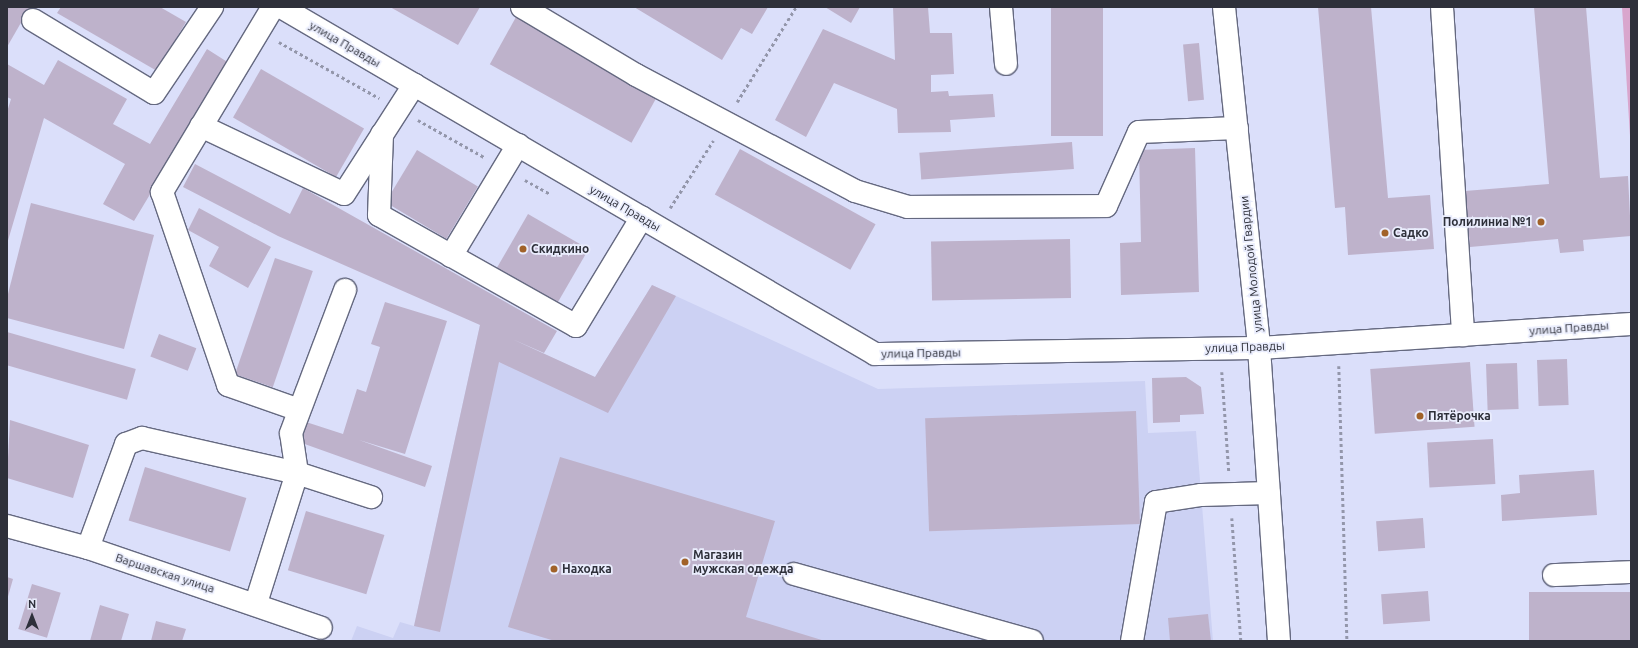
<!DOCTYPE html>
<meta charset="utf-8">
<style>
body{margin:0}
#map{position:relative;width:1638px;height:648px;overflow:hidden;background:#dbdffa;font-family:Ubuntu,sans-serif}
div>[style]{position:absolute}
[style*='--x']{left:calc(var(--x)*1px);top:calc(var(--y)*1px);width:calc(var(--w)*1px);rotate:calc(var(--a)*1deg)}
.built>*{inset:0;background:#ccd1f3}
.green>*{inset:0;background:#d9a6cd}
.building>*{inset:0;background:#beb2cb;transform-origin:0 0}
.path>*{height:2.5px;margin-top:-1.25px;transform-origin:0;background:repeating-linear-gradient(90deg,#9396aa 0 3px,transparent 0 6px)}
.roads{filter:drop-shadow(1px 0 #656980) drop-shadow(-1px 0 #656980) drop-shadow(0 1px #656980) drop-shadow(0 -1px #656980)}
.minor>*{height:22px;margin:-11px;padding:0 11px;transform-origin:11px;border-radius:11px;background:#fff}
.dots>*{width:11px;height:11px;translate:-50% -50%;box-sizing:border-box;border:2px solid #eaedfd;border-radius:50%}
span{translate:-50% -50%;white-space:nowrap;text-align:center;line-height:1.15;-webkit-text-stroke:3.5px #eaedfd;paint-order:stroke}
.street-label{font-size:12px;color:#2e303a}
.poi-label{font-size:12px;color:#2e303a;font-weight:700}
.right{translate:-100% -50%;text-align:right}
.left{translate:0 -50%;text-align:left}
.frame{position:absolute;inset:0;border:8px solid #2e303a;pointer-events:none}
.north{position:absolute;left:12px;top:596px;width:40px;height:40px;-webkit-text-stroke:3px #eaedfd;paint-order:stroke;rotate:0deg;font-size:11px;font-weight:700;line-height:16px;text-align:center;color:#2e303a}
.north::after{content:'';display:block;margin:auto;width:14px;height:18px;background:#2e303a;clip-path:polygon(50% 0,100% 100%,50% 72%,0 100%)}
</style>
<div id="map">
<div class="built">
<div style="clip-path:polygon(652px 285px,878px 389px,1145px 381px,1148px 433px,1196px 431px,1213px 641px,351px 641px,357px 626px,393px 638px,400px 622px,414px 626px,480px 325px,595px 377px)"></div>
</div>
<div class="green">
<div style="clip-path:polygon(1622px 7px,1631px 7px,1631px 152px)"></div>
</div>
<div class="building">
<div style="clip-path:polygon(7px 7px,30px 7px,7px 47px)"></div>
<div style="clip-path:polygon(61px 7px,160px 7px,186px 22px,157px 71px,57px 13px)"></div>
<div style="clip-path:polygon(390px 7px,480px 7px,458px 45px)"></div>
<div style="clip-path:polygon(634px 7px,768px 7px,752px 34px,741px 28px,722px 60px)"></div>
<div style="clip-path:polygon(825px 7px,860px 7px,851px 23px)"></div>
<div style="clip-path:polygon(893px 7px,928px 7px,930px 33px,952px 33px,954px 74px,931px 75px,931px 92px,948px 91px,949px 96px,993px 94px,995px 117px,950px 120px,951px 132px,898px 133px,897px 109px,834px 83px,806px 137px,775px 120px,823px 29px,895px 60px)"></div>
<div style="left:1051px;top:7px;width:52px;height:129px"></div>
<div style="clip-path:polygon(1318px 7px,1371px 7px,1388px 198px,1430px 195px,1434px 249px,1348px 255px,1345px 207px,1335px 208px)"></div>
<div style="clip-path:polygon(1534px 7px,1586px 7px,1600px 178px,1628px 176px,1631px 236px,1583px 240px,1584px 251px,1560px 253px,1558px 239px,1470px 247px,1465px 191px,1549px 184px)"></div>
<div style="left:516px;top:17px;width:162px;height:54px;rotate:29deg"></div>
<div style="left:1199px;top:43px;width:57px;height:16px;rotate:85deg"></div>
<div style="clip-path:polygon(207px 49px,229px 63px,134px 221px,103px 204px,125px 164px,44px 118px,7px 244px,7px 112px,11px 99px,7px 97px,7px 64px,44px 85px,58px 60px,127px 99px,113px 124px,150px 144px)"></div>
<div style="left:261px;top:69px;width:119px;height:56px;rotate:30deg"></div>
<div style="left:1072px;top:142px;width:27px;height:153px;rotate:86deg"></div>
<div style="clip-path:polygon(1195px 148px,1199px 292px,1121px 295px,1120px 243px,1141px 242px,1139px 150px)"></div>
<div style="left:740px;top:149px;width:155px;height:52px;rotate:29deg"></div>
<div style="left:417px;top:150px;width:71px;height:61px;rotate:31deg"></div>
<div style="clip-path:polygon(195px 164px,290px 214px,303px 188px,557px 331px,544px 353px,512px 339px,595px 377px,652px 285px,676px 296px,608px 413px,499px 362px,440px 632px,414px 626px,480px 325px,278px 236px,183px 187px)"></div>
<div style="clip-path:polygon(31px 203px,154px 235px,124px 349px,7px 318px,7px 298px)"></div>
<div style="clip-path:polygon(199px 208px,271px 247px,248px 288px,209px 266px,219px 247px,188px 230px)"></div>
<div style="left:528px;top:214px;width:70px;height:65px;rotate:30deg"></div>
<div style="left:1070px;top:239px;width:59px;height:139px;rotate:89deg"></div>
<div style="left:275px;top:258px;width:40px;height:123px;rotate:19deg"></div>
<div style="clip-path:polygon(385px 302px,447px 321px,405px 454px,359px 440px,432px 466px,425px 487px,299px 442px,306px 422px,343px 434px,357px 389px,366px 392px,380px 347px,371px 344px)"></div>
<div style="left:7px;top:332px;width:134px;height:32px;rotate:16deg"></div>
<div style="left:159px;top:334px;width:40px;height:24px;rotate:21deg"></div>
<div style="left:1567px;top:359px;width:46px;height:30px;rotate:88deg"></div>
<div style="left:1470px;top:362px;width:65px;height:100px;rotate:86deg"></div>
<div style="left:1517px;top:363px;width:46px;height:31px;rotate:88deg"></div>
<div style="clip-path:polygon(1186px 377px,1201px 387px,1204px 414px,1180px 415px,1180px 422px,1153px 423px,1152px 378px)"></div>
<div style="left:1136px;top:411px;width:113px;height:211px;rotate:88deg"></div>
<div style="clip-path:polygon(10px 420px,89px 445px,73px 498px,7px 478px)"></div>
<div style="left:1493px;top:439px;width:45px;height:66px;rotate:87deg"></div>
<div style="clip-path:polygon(560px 457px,775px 521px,746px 617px,825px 641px,555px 641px,508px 627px)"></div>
<div style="left:145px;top:467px;width:106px;height:56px;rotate:17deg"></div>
<div style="clip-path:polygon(1594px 470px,1597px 515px,1502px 521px,1501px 495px,1520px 493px,1519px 475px)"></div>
<div style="left:306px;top:511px;width:82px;height:62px;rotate:17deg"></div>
<div style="left:1423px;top:518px;width:30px;height:47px;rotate:86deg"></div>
<div style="clip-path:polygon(7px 577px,13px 579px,7px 600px)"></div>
<div style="left:32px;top:584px;width:30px;height:47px;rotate:17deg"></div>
<div style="left:1428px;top:591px;width:30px;height:47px;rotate:86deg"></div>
<div style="left:1631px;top:592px;width:49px;height:102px;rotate:90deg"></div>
<div style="clip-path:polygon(100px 605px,129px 614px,121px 641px,90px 641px)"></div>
<div style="clip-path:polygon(1208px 614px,1211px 641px,1170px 641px,1168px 618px)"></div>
<div style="clip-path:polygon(156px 621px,186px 629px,182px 641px,151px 641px)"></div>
</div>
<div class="path">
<div style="--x:279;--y:42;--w:115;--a:29.2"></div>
<div style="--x:737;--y:102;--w:112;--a:-58.2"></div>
<div style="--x:418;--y:120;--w:76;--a:29.3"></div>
<div style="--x:525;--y:180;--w:29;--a:29"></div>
<div style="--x:670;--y:208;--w:80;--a:-57.3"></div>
<div style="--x:1339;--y:366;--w:275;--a:88.3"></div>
<div style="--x:1222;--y:372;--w:99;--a:86"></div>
<div style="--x:1232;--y:518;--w:123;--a:85.8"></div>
</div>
<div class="roads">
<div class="minor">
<div style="--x:273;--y:7;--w:216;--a:121"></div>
<div style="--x:162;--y:192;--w:204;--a:71.1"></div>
<div style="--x:228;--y:385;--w:75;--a:19.4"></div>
<div style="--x:281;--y:7;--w:688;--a:30.29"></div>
<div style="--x:875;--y:354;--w:384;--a:-0.9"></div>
<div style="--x:1259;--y:348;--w:373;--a:-3.7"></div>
<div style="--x:522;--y:7;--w:133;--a:30.8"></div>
<div style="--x:636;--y:75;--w:248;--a:27.9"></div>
<div style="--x:855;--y:191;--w:55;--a:16.8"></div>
<div style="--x:908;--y:207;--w:198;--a:-0.3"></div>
<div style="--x:1106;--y:206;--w:81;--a:-66"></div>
<div style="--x:1139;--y:132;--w:98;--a:-2.3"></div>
<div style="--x:1001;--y:7;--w:57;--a:85"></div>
<div style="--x:1224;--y:7;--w:343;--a:84.1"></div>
<div style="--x:1259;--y:348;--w:294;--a:86.1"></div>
<div style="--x:1442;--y:7;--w:329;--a:86.3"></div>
<div style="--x:33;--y:20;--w:141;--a:31.1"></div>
<div style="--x:154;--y:93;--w:104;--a:-56"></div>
<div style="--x:201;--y:126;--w:158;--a:25.4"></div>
<div style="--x:344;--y:194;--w:130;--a:-57.3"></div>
<div style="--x:382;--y:134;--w:81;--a:92.1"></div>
<div style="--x:379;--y:215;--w:226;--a:29.4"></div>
<div style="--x:576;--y:326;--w:127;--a:-58.8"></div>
<div style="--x:451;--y:256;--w:130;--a:-58.9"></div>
<div style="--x:7;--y:526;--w:84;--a:15.2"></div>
<div style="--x:88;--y:548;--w:246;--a:18.9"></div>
<div style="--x:88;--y:548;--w:111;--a:-69.9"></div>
<div style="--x:126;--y:444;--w:17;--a:-21"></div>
<div style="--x:142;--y:438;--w:159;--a:12.7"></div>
<div style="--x:297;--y:473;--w:40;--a:-98.5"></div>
<div style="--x:291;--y:433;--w:153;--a:-69.3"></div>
<div style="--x:794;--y:574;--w:247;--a:15.7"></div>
<div style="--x:1554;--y:575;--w:77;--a:-2.2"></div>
<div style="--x:256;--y:603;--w:136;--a:-72.5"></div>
<div style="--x:297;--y:473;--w:78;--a:18"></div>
<div style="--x:1132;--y:641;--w:141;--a:-80.2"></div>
<div style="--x:1156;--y:502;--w:46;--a:-8.8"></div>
<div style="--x:1201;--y:495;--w:68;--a:-1.7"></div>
</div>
</div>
<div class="dots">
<div style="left:1541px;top:222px;background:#a16229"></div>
<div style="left:1385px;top:233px;background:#a16229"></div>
<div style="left:523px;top:249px;background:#a16229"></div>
<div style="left:1420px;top:416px;background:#a16229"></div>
<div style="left:685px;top:562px;background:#a16229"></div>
<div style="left:554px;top:569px;background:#a16229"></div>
</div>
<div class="street-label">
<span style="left:345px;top:44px;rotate:30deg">улица Правды</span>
<span style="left:625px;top:208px;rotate:30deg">улица Правды</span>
<span style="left:1251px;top:264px;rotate:-96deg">улица Молодой Гвардии</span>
<span style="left:1569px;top:328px;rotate:-4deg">улица Правды</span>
<span style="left:1245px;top:347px;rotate:-2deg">улица Правды</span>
<span style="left:921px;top:353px;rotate:-1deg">улица Правды</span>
<span style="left:165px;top:573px;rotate:18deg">Варшавская улица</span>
</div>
<div class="poi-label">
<span class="right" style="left:1532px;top:222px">Полилиниа №1</span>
<span class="left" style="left:1393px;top:233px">Садко</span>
<span class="left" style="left:531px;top:249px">Скидкино</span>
<span class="left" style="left:1428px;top:416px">Пятёрочка</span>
<span class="left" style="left:693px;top:562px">Магазин<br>мужская одежда</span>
<span class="left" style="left:562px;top:569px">Находка</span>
</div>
<div class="frame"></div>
<div class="north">N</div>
</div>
